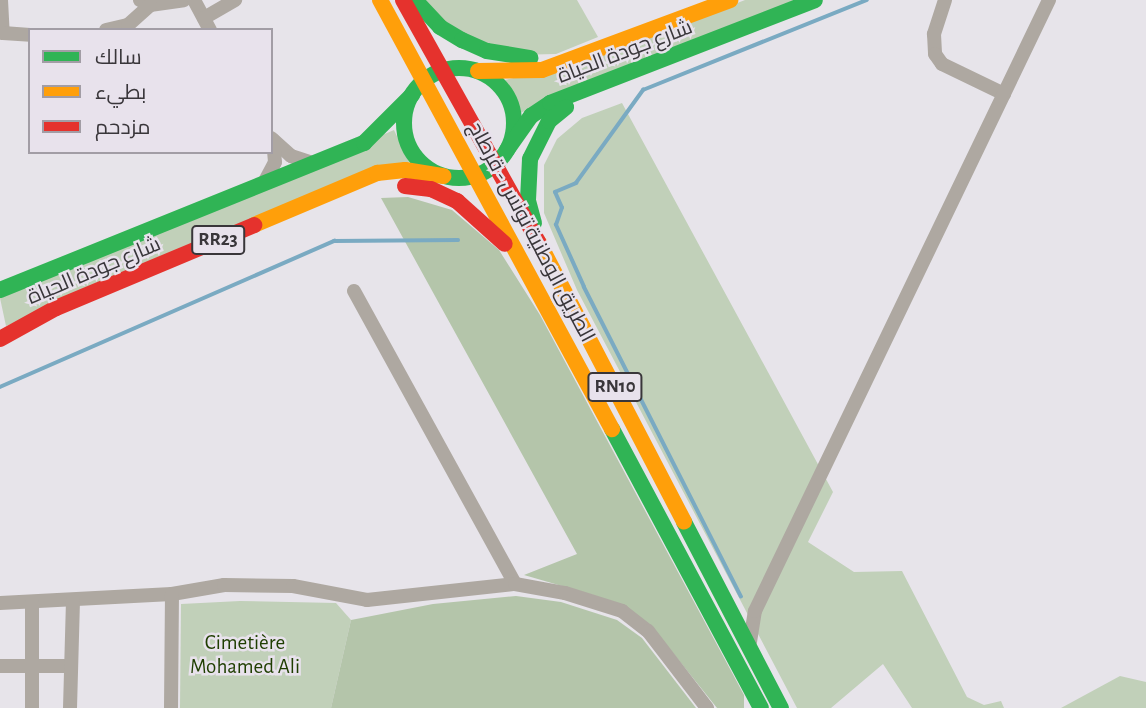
<!DOCTYPE html>
<meta charset="utf-8">
<style>
body{margin:0}
#map{position:relative;width:1146px;height:708px;overflow:hidden;background:#e7e4ea;font-family:"Alegreya Sans",Cairo,sans-serif}
div>[style]{position:absolute}
[style*='--x']{left:calc(var(--x)*1px);top:calc(var(--y)*1px);width:calc(var(--w)*1px);rotate:calc(var(--a)*1deg)}
.green>*{inset:0;background:#c1d0b9}
.forest>*{inset:0;background:#b4c5aa}
.stream>*{height:3.5px;margin:-1.75px;padding:0 1.75px;transform-origin:1.75px;border-radius:1.75px;background:#7aaac2}
.street>*{height:14px;margin:-7px;padding:0 7px;transform-origin:7px;border-radius:7px;background:#aea8a1}
.fast>*{height:16px;margin:-8px;padding:0 8px;transform-origin:8px;border-radius:8px;background:#30b455}
.fast>.ring{margin:-8px;padding:0;box-sizing:content-box;background:none;border:16px solid #30b455;border-radius:50%}
.slow>*{height:16px;margin:-8px;padding:0 8px;transform-origin:8px;border-radius:8px;background:#ff9f0a}
.jam>*{height:16px;margin:-8px;padding:0 8px;transform-origin:8px;border-radius:8px;background:#e5322d}
span{translate:-50% -50%;white-space:nowrap;text-align:center;line-height:1.15;-webkit-text-stroke:5px #e8e2ec;paint-order:stroke}
.shield-label span{padding:2px 5px;background:#e8e2ec;border:2px solid;border-radius:5px;-webkit-text-stroke-width:0}
.shield-label{font-size:19px;color:#39363a;font-weight:700}
.street-label{font-size:21px;color:#39363a}
.park-label{font-size:21px;color:#1f3e01}
.legend{position:absolute;left:28px;top:28px;width:245px;height:126px;box-sizing:border-box;background:#e8e2ec;border:2px solid #a29da5;margin:0;padding:9px 12px;list-style:none;font-size:21px;color:#39363a}
.legend li{display:flex;align-items:center;gap:14px;height:35px}
.legend b{width:35px;border:2px solid #a29da5}
</style>
<div id="map">
<div class="green">
<div style="clip-path:polygon(420px 0,577px 0,598px 37px,556px 54px,513px 55px,462px 40px)"></div>
<div style="clip-path:polygon(745px 0,796px 0,520px 113px,505px 80px,594px 59px)"></div>
<div style="clip-path:polygon(622px 103px,833px 492px,808px 542px,854px 572px,902px 571px,967px 697px,984px 705px,1001px 701px,1004px 708px,912px 708px,883px 664px,831px 708px,797px 708px,577px 290px,544px 213px,544px 165px,557px 139px,582px 118px)"></div>
<div style="clip-path:polygon(394px 130px,410px 164px,6px 326px,0 298px)"></div>
<div style="clip-path:polygon(240px 601px,336px 603px,351px 620px,331px 708px,180px 708px,181px 604px)"></div>
<div style="clip-path:polygon(1120px 676px,1146px 682px,1146px 708px,1061px 708px)"></div>
</div>
<div class="forest">
<div style="clip-path:polygon(408px 197px,452px 210px,499px 250px,540px 315px,744px 695px,744px 708px,717px 708px,653px 628px,593px 595px,524px 575px,577px 554px,381px 198px)"></div>
<div style="clip-path:polygon(516px 596px,561px 602px,617px 620px,642px 638px,696px 708px,331px 708px,351px 620px,433px 604px)"></div>
</div>
<div class="stream">
<div style="--x:0;--y:387;--w:365;--a:-23.6"></div>
<div style="--x:334;--y:241;--w:124;--a:-0.5"></div>
<div style="--x:741;--y:597;--w:347;--a:-116.9"></div>
<div style="--x:584;--y:287;--w:68;--a:-114.3"></div>
<div style="--x:556;--y:225;--w:18;--a:-71"></div>
<div style="--x:562;--y:208;--w:17;--a:-114"></div>
<div style="--x:555;--y:192;--w:23;--a:-23"></div>
<div style="--x:576;--y:183;--w:115;--a:-54.2"></div>
<div style="--x:643;--y:90;--w:241;--a:-21.9"></div>
</div>
<div class="street">
<div style="--x:1;--y:0;--w:33;--a:87"></div>
<div style="--x:3;--y:33;--w:27;--a:4"></div>
<div style="--x:140;--y:0;--w:11;--a:27"></div>
<div style="--x:150;--y:5;--w:34;--a:-8"></div>
<div style="--x:194;--y:0;--w:34;--a:62"></div>
<div style="--x:945;--y:0;--w:36;--a:108"></div>
<div style="--x:934;--y:34;--w:20;--a:87"></div>
<div style="--x:935;--y:54;--w:12;--a:55"></div>
<div style="--x:942;--y:64;--w:69;--a:25.8"></div>
<div style="--x:204;--y:18;--w:36;--a:-30"></div>
<div style="--x:106;--y:30;--w:23;--a:-13"></div>
<div style="--x:128;--y:25;--w:30;--a:-42"></div>
<div style="--x:271;--y:138;--w:27;--a:42"></div>
<div style="--x:291;--y:156;--w:20;--a:18"></div>
<div style="--x:265;--y:181;--w:21;--a:-62"></div>
<div style="--x:275;--y:162;--w:22;--a:-95"></div>
<div style="--x:354;--y:291;--w:334;--a:61.2"></div>
<div style="--x:0;--y:603;--w:172;--a:-3"></div>
<div style="--x:172;--y:594;--w:53;--a:-9.8"></div>
<div style="--x:224;--y:585;--w:69;--a:0.8"></div>
<div style="--x:293;--y:586;--w:75;--a:10.7"></div>
<div style="--x:367;--y:600;--w:149;--a:-6.2"></div>
<div style="--x:515;--y:584;--w:51;--a:10.2"></div>
<div style="--x:565;--y:593;--w:60;--a:17.5"></div>
<div style="--x:622;--y:611;--w:33;--a:38"></div>
<div style="--x:648;--y:631;--w:97;--a:52.5"></div>
<div style="--x:750;--y:642;--w:31;--a:-81"></div>
<div style="--x:755;--y:611;--w:678;--a:-64.3"></div>
<div style="--x:0;--y:666;--w:71;--a:0"></div>
<div style="--x:32;--y:708;--w:106;--a:-90"></div>
<div style="--x:70;--y:708;--w:108;--a:-88.4"></div>
<div style="--x:171;--y:708;--w:114;--a:-89.5"></div>
</div>
<div class="fast">
<div style="--x:415;--y:0;--w:37;--a:47"></div>
<div style="--x:440;--y:27;--w:26;--a:31"></div>
<div style="--x:462;--y:40;--w:27;--a:24"></div>
<div style="--x:487;--y:51;--w:44;--a:9.2"></div>
<div class="ring" style="left:404px;top:68px;width:94px;height:94px"></div>
<div style="--x:507;--y:150;--w:42;--a:-54.8"></div>
<div style="--x:531;--y:116;--w:23;--a:-34"></div>
<div style="--x:550;--y:103;--w:284;--a:-21.2"></div>
<div style="--x:534;--y:223;--w:24;--a:-105"></div>
<div style="--x:528;--y:200;--w:41;--a:-87.2"></div>
<div style="--x:530;--y:159;--w:42;--a:-63.4"></div>
<div style="--x:549;--y:121;--w:22;--a:-39"></div>
<div style="--x:0;--y:290;--w:393;--a:-22"></div>
<div style="--x:364;--y:143;--w:68;--a:-45"></div>
<div style="--x:612;--y:429;--w:316;--a:61.9"></div>
<div style="--x:684;--y:522;--w:210;--a:62.5"></div>
</div>
<div class="slow">
<div style="--x:380;--y:0;--w:488;--a:61.6"></div>
<div style="--x:478;--y:71;--w:64;--a:-0.9"></div>
<div style="--x:542;--y:70;--w:201;--a:-20.4"></div>
<div style="--x:254;--y:225;--w:134;--a:-22.9"></div>
<div style="--x:377;--y:173;--w:28;--a:-6"></div>
<div style="--x:405;--y:170;--w:39;--a:9"></div>
<div style="--x:539;--y:243;--w:314;--a:62.5"></div>
</div>
<div class="jam">
<div style="--x:403;--y:0;--w:278;--a:60.8"></div>
<div style="--x:405;--y:186;--w:26;--a:7"></div>
<div style="--x:431;--y:189;--w:29;--a:25"></div>
<div style="--x:457;--y:201;--w:64;--a:41.9"></div>
<div style="--x:0;--y:339;--w:64;--a:-29"></div>
<div style="--x:56;--y:308;--w:215;--a:-22.7"></div>
</div>
<div class="shield-label">
<span style="left:218px;top:240px">RR23</span>
<span style="left:615px;top:387px">RN10</span>
</div>
<div class="street-label">
<span style="left:625px;top:52px;rotate:-21deg">شارع جودة الحياة</span>
<span style="left:531px;top:232px;rotate:62deg">الطريق الوطنية تونس - قرطاج</span>
<span style="left:94px;top:271px;rotate:-23deg">شارع جودة الحياة</span>
</div>
<div class="park-label">
<span style="left:245px;top:655px">Cimetière<br>Mohamed Ali</span>
</div>
<ul class="legend">
<li><b style="height:9px;background:#30b455"></b>سالك</li>
<li><b style="height:9px;background:#ff9f0a"></b>بطيء</li>
<li><b style="height:9px;background:#e5322d"></b>مزدحم</li>
</ul>
</div>
